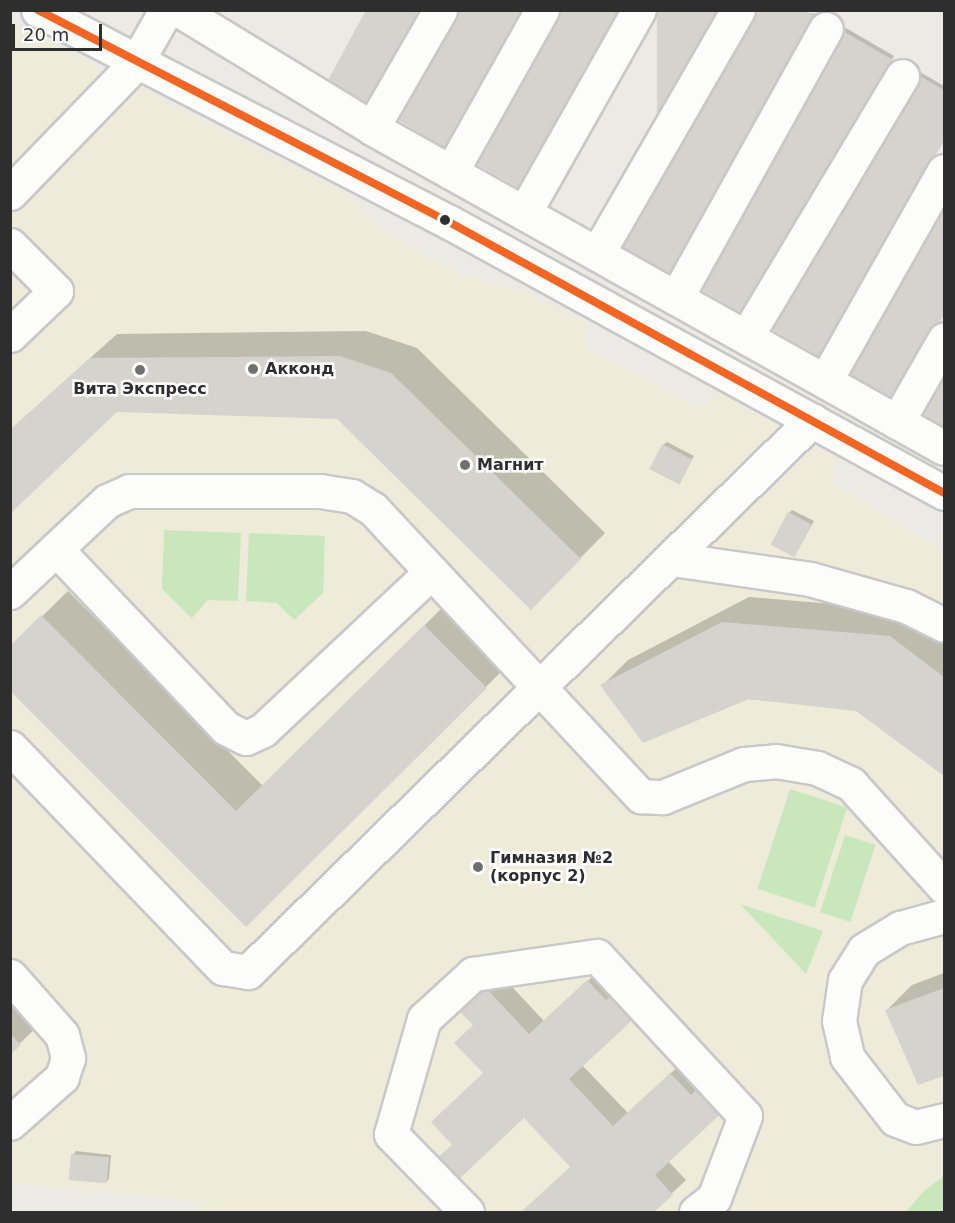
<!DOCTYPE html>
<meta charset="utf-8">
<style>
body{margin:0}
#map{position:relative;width:955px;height:1223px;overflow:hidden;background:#eceae4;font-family:"DejaVu Sans",sans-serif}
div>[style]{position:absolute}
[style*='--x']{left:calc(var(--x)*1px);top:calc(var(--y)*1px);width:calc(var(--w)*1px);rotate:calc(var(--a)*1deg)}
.education>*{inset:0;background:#eeebd9}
.green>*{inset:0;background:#c8e8bc;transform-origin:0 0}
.shadow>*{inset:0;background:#0003}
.building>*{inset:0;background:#d5d3ce;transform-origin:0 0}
.roads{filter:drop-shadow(2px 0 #c9c8c9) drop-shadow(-2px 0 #c9c8c9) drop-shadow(0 2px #c9c8c9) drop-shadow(0 -2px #c9c8c9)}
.minor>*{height:33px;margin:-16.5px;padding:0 16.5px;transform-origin:16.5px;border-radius:16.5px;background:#fcfcfb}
.bus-1>*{height:8px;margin:-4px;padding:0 4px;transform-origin:4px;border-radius:4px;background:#f26522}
.dots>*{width:16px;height:16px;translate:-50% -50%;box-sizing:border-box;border:3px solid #fff;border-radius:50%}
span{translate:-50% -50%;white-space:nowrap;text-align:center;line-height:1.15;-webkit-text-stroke:5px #fff;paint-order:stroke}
.poi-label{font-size:16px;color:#2e2e2e;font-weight:700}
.left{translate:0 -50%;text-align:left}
.frame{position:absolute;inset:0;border:12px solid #2e2e2e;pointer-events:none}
.scale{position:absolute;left:12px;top:24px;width:90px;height:27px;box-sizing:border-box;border:3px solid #2e2e2e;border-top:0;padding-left:8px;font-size:18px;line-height:21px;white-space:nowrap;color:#2e2e2e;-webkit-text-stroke:4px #fff;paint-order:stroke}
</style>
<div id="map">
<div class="education">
<div style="clip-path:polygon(10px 22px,344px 192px,385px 233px,464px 276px,530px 293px,589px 325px,584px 347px,699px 408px,721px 393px,837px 459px,832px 483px,944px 550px,944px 1212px,203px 1212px,196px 1201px,11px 1183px)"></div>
</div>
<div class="green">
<div style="clip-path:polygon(164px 530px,241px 533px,238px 601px,208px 600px,192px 618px,162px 589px)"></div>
<div style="clip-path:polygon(249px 533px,325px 536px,323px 593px,294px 620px,277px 603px,246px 601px)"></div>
<div style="left:790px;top:789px;width:60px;height:105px;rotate:18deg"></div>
<div style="left:845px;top:835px;width:32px;height:81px;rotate:18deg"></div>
<div style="clip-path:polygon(740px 904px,823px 931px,806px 974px)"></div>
<div style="clip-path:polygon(944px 1176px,944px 1212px,906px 1212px,925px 1190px)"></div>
</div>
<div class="shadow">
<div style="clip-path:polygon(558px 10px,620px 10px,521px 183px)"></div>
<div style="clip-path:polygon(761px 10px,819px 14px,672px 269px)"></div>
<div style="clip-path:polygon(846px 28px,894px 56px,748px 310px,843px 31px)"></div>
<div style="clip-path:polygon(920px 72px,944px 86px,944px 140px,819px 355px)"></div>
<div style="clip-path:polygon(944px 204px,944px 314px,898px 395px,848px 371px)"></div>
<div style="clip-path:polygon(366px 331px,417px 348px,605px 533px,531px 608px,338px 418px,116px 410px,10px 430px,117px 334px)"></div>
<div style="clip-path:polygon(944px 373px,944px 425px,922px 412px)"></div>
<div style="clip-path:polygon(667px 442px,694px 456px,680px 481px,663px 445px)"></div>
<div style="clip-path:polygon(792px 510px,814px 521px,795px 555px,789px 513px)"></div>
<div style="clip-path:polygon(68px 591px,263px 786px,450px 600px,511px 662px,246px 925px,10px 648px)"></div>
<div style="clip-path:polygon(749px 597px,915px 611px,944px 632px,944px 774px,857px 709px,602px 686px,628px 660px)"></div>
<div style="clip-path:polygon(10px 964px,45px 1019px,10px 1053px)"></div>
<div style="clip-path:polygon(602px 968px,621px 988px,582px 1065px,628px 1113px,685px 1060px,706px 1082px,668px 1161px,686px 1180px,652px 1212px,523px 1212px,572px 1167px,525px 1116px,453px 1144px,484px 1073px,474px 1025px,461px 1011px,500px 974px,544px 1021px)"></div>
<div style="clip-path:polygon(944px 973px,944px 1074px,919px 1083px,887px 1010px,912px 985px)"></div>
<div style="clip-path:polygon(76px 1151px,111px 1155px,109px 1179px,106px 1182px,73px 1155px)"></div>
</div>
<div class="building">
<div style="clip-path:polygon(366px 10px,427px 10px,373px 108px,327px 82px)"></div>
<div style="clip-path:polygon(457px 10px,527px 10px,447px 149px,395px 118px)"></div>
<div style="clip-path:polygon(557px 10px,620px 10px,518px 188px,470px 160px)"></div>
<div style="left:657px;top:10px;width:64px;height:223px"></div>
<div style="clip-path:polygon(759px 10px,804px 10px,817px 18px,669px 274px,622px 247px)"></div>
<div style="left:841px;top:30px;width:59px;height:295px;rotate:30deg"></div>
<div style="clip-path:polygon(916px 74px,944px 90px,944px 140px,819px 357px,769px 328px)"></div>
<div style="clip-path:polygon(944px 201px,944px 314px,895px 400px,846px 372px)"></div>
<div style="clip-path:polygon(340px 356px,391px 373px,581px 559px,531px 610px,337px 419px,117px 412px,10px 514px,10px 430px,90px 358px)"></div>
<div style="clip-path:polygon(944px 370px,944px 427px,920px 413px)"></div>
<div style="left:662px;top:444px;width:34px;height:28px;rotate:27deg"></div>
<div style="left:788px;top:512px;width:27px;height:37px;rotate:28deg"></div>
<div style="clip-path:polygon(41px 615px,236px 811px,424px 625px,487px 688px,246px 927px,10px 691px,10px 646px)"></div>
<div style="clip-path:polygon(722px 622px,890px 636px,944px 677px,944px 776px,856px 711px,749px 699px,643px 743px,600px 685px)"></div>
<div style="clip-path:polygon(587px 980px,606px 1000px,617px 991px,639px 1014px,569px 1079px,613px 1126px,670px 1073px,691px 1095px,703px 1084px,726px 1109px,655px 1175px,673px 1195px,654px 1212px,521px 1212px,570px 1167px,524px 1118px,457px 1181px,436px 1159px,452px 1145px,431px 1122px,483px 1073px,454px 1043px,473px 1025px,459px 1011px,485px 987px,529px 1034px)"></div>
<div style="clip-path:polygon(944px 988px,944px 1076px,918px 1085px,885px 1010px)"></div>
<div style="clip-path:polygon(10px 1033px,21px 1045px,10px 1055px)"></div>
<div style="left:71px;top:1154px;width:38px;height:26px;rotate:5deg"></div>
</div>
<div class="roads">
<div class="minor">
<div style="--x:38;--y:10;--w:462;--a:27.3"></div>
<div style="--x:449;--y:222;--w:564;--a:28.7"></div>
<div style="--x:179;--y:10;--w:226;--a:31.4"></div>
<div style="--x:372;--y:128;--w:655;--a:29.22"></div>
<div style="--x:372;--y:128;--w:136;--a:-60"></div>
<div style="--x:451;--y:172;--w:186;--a:-60.7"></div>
<div style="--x:10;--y:193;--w:181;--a:-45.9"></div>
<div style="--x:136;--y:63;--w:61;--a:-60.5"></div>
<div style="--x:524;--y:213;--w:233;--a:-60.5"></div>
<div style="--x:10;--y:245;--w:65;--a:45"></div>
<div style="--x:56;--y:291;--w:64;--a:136.3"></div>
<div style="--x:597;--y:254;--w:282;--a:-60"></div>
<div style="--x:676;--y:298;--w:308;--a:-60.9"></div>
<div style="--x:746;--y:337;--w:304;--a:-59.1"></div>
<div style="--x:825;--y:381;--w:241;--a:-60.5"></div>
<div style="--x:897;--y:422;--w:95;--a:-60.2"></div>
<div style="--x:56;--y:549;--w:247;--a:46.5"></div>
<div style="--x:226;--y:728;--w:22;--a:27"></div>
<div style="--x:246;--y:738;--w:19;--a:-25"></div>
<div style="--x:263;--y:730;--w:231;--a:-43.2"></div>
<div style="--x:672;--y:559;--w:139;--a:8.2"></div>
<div style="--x:810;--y:579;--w:100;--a:15.7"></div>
<div style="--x:906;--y:606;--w:42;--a:26.6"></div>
<div style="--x:10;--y:592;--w:133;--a:-43.2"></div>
<div style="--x:107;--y:501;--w:24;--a:-24"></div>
<div style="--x:129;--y:491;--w:191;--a:0"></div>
<div style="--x:320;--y:491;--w:32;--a:9"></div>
<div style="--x:352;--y:496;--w:25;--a:32"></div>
<div style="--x:373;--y:509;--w:393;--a:47"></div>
<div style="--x:641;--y:796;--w:22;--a:3"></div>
<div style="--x:663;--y:797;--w:87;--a:-22.2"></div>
<div style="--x:744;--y:764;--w:32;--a:-5"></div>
<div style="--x:776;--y:761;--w:42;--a:9.7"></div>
<div style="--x:817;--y:768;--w:38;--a:25"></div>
<div style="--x:851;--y:784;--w:139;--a:47.9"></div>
<div style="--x:10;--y:747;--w:307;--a:46.1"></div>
<div style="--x:223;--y:968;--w:25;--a:9"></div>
<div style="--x:248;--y:972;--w:789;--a:-44.38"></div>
<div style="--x:944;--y:916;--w:46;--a:164.7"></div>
<div style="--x:900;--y:928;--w:42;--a:148.6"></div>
<div style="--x:864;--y:950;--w:36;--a:122"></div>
<div style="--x:845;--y:980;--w:41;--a:98.3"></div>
<div style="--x:839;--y:1021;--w:37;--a:77"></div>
<div style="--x:847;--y:1057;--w:78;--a:52.3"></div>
<div style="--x:895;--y:1119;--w:22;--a:21"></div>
<div style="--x:916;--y:1127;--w:29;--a:-14"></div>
<div style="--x:10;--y:976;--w:79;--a:48.6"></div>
<div style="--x:62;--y:1035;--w:24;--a:75"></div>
<div style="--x:68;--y:1058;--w:20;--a:108"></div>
<div style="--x:62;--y:1077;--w:69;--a:138.5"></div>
<div style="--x:467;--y:1212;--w:109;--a:-134.3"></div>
<div style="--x:391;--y:1134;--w:120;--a:-74"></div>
<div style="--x:424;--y:1019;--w:67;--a:-42.6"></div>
<div style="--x:473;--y:974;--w:125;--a:-8.3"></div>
<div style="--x:597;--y:956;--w:218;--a:47.2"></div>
<div style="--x:745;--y:1116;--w:88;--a:110.7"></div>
<div style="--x:714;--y:1198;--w:23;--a:142"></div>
</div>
</div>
<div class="bus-1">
<div style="--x:38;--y:10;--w:462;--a:27.3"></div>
<div style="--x:449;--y:222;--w:564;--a:28.7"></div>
</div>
<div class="dots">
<div style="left:445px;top:220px;background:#2e2e2e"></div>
<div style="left:253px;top:369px;background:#70706e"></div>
<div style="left:140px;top:370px;background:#70706e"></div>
<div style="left:465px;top:465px;background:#70706e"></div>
<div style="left:478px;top:867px;background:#70706e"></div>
</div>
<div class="poi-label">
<span class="left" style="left:265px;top:369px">Акконд</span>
<span style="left:140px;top:389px">Вита Экспресс</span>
<span class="left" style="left:477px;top:465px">Магнит</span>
<span class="left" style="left:490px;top:867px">Гимназия №2<br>(корпус 2)</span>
</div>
<div class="frame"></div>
<div class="scale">20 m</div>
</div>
